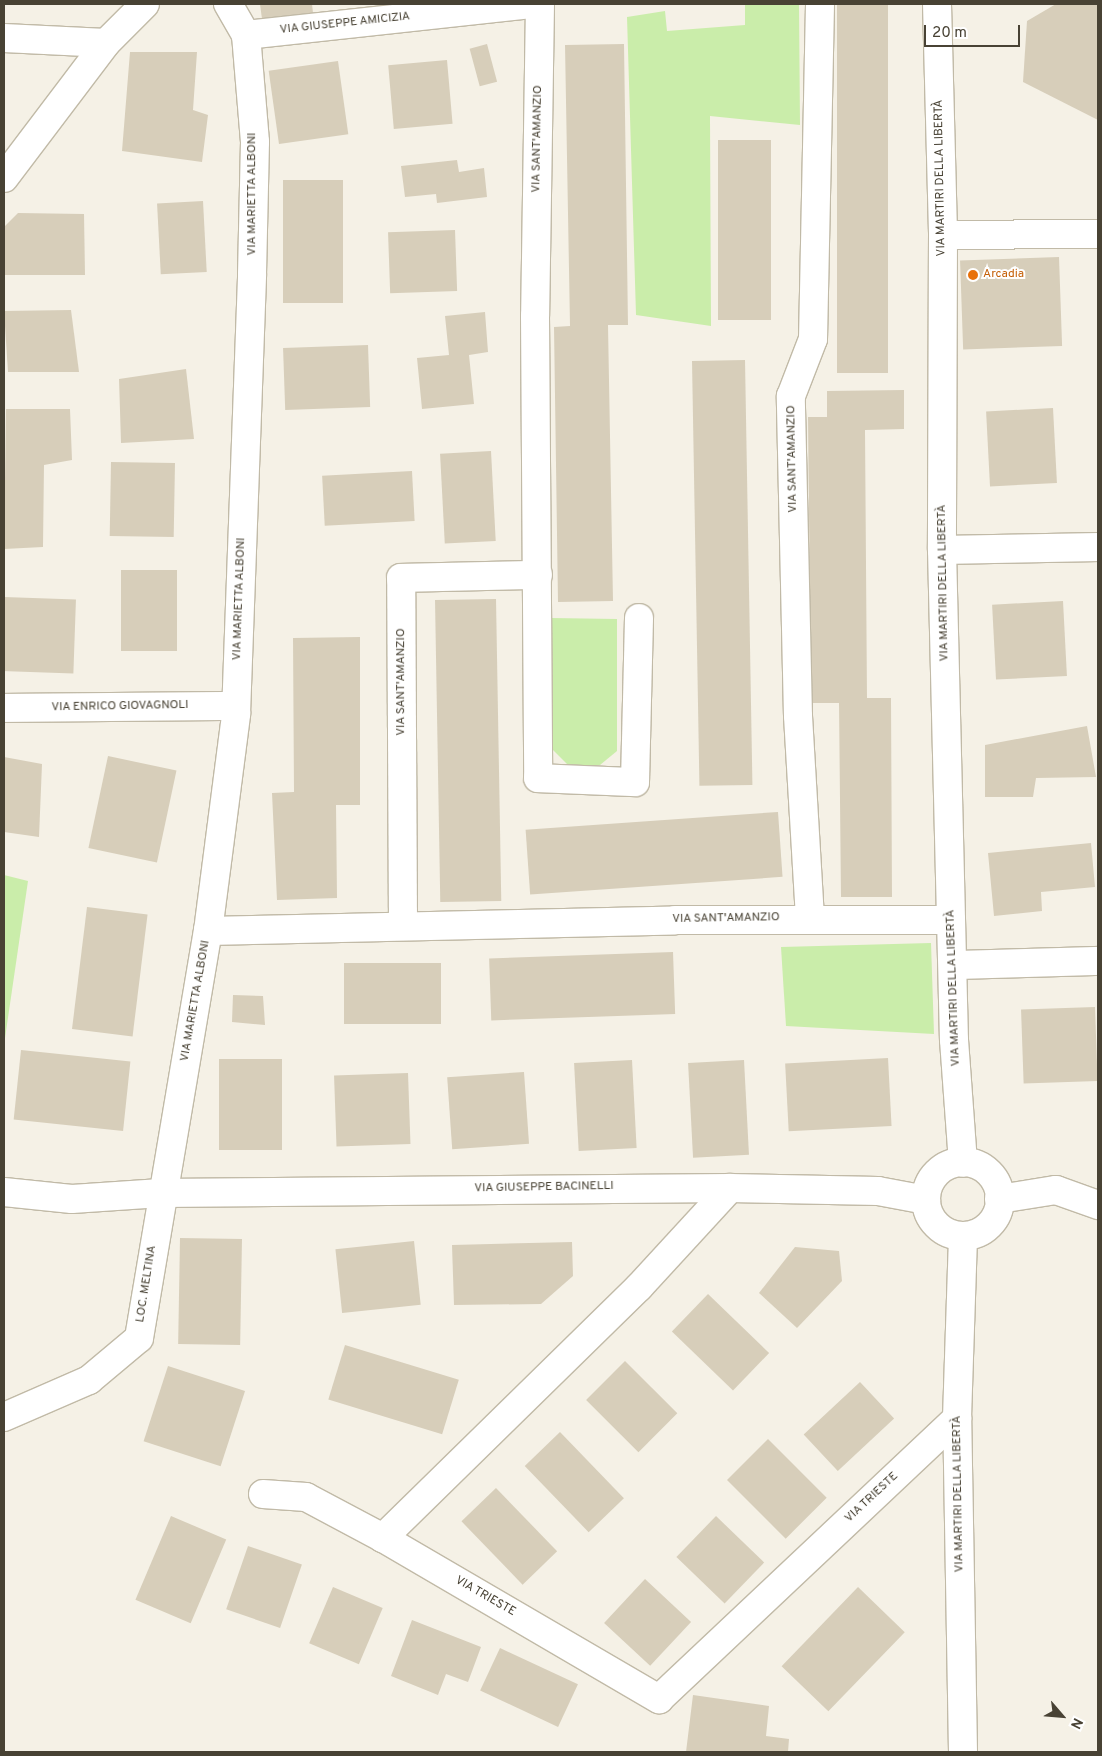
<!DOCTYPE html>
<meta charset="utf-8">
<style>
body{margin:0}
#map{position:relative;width:1102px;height:1756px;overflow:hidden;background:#f5f1e6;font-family:Overpass,sans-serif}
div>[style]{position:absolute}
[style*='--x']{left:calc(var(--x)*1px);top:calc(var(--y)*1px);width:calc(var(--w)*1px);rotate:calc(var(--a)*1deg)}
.green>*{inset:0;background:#caedaa}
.building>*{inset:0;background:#d7ceba;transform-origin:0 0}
.roads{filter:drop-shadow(1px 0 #c1baa7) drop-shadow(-1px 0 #c1baa7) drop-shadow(0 1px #c1baa7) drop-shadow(0 -1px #c1baa7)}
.minor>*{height:28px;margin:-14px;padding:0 14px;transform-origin:14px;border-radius:14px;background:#fff}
.minor>.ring{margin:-14px;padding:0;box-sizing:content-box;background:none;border:28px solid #fff;border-radius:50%}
.dots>*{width:14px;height:14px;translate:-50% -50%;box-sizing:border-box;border:2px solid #fff;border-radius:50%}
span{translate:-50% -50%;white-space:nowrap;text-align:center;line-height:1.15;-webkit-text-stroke:4px #fff;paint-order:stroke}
.street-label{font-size:12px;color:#484234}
.food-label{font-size:12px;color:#c56008}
.left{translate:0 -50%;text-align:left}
.frame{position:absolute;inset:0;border:5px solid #484234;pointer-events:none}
.north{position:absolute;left:1037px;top:1691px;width:50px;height:50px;-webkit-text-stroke:4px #fff;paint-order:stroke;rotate:117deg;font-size:14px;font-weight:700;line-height:20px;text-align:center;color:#484234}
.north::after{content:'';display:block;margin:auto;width:18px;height:22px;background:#484234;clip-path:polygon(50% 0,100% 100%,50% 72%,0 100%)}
.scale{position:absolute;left:924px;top:25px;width:96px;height:22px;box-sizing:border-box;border:2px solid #484234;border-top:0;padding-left:6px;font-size:15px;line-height:18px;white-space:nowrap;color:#484234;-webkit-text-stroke:4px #fff;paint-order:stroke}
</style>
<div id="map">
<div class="green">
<div style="clip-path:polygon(745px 4px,799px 4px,800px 125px,710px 116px,711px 326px,636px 315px,627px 17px,665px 11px,667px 31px,745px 25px)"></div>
<div style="clip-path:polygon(551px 618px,617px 619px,617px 751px,600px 765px,585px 768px,567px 764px,552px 749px)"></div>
<div style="clip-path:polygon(4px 875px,28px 881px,4px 1045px)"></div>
<div style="clip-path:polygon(931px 943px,934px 1034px,786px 1026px,781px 947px)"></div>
</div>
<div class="building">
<div style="clip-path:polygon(260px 4px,312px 4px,313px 13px,262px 19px)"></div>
<div style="left:837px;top:4px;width:51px;height:369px"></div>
<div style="clip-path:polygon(1056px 4px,1098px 4px,1098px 120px,1023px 82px,1027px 21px)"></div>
<div style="left:487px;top:44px;width:39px;height:18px;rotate:75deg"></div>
<div style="clip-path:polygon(624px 44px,628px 325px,608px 325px,613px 601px,558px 602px,554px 327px,570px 326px,565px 45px)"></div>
<div style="clip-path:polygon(130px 52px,197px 52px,193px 110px,208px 115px,202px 162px,122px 151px)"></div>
<div style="left:447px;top:60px;width:64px;height:59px;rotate:85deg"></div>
<div style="left:338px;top:61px;width:74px;height:70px;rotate:82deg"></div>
<div style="left:771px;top:140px;width:180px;height:53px;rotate:90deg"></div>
<div style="clip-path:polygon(457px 160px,459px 172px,484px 168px,487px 197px,437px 203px,436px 194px,405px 197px,401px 166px)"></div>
<div style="left:283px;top:180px;width:60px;height:123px"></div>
<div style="left:203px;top:201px;width:71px;height:46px;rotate:87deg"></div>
<div style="clip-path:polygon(18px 213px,84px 214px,85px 275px,4px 275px,4px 227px)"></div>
<div style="left:455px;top:230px;width:61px;height:67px;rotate:88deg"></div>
<div style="left:1059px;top:257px;width:89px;height:99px;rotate:88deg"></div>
<div style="clip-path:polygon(71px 310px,79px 372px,8px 372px,4px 311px)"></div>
<div style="clip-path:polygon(485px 312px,488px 352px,469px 355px,474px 404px,422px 409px,417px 358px,449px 355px,445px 316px)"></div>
<div style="left:368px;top:345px;width:62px;height:85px;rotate:88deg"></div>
<div style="left:745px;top:360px;width:425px;height:53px;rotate:89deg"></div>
<div style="clip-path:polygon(186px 369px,194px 439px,121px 443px,119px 379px)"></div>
<div style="clip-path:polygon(904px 390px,904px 429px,865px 430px,867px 698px,891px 698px,892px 897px,841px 897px,839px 703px,811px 703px,808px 417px,827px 417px,827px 391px)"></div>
<div style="left:1053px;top:408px;width:75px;height:67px;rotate:87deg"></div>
<div style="clip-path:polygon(6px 409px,70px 409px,72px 460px,44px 465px,43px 547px,4px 549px)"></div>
<div style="left:491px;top:451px;width:90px;height:51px;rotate:87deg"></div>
<div style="left:111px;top:462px;width:64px;height:74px;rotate:1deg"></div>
<div style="left:412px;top:471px;width:50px;height:90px;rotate:87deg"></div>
<div style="left:121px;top:570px;width:56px;height:81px"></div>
<div style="left:4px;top:597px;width:72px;height:74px;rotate:2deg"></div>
<div style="left:496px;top:599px;width:302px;height:61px;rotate:89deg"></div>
<div style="left:1063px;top:601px;width:75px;height:71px;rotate:87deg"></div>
<div style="clip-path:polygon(360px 637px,360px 805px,336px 805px,337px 898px,277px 900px,272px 793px,294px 792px,293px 638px)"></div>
<div style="clip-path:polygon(1087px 726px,1096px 777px,1036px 778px,1033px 797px,985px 797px,985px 745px)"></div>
<div style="left:108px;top:756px;width:70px;height:94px;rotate:12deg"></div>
<div style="clip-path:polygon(4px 757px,42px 764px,39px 837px,4px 832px)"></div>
<div style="left:778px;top:812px;width:65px;height:253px;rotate:86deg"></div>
<div style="clip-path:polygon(1091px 843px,1095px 887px,1041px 892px,1042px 911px,994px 916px,988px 853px)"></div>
<div style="left:87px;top:907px;width:61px;height:123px;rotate:7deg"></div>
<div style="left:673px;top:952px;width:62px;height:184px;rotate:88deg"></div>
<div style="left:441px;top:963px;width:61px;height:97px;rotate:90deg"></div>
<div style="clip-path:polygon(233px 995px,263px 996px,265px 1025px,232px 1022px)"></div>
<div style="left:1095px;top:1007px;width:74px;height:74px;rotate:88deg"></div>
<div style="left:21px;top:1050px;width:110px;height:70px;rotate:6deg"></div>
<div style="left:888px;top:1058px;width:68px;height:103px;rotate:87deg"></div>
<div style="left:219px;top:1059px;width:63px;height:91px"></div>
<div style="left:632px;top:1060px;width:88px;height:58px;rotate:87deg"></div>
<div style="left:744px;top:1060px;width:95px;height:56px;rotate:87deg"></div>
<div style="left:524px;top:1072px;width:72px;height:77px;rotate:86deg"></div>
<div style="left:408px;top:1073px;width:71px;height:74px;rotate:88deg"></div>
<div style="left:180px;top:1238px;width:62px;height:106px;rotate:1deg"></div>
<div style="left:414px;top:1241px;width:64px;height:79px;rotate:84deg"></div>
<div style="clip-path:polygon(572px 1242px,573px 1276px,541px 1304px,454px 1305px,452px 1245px)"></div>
<div style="clip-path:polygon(795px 1247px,839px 1251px,842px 1281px,797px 1328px,759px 1293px)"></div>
<div style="left:708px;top:1294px;width:85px;height:52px;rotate:44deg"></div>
<div style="left:345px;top:1345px;width:119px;height:57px;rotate:17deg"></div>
<div style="left:625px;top:1361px;width:74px;height:55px;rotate:45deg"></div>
<div style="left:168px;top:1366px;width:81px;height:79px;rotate:18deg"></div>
<div style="left:860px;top:1382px;width:50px;height:77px;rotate:47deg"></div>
<div style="left:560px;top:1432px;width:92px;height:49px;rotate:46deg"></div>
<div style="left:768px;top:1439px;width:83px;height:58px;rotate:45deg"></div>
<div style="left:496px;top:1488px;width:88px;height:48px;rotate:46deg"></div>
<div style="left:171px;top:1516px;width:60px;height:91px;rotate:23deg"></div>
<div style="left:716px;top:1516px;width:67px;height:57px;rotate:44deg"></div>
<div style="left:248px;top:1546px;width:57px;height:67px;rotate:19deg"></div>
<div style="left:645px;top:1579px;width:63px;height:60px;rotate:43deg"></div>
<div style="left:333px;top:1587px;width:54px;height:61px;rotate:23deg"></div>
<div style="left:858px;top:1587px;width:65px;height:110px;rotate:44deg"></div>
<div style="clip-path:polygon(412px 1620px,481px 1647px,468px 1682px,446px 1674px,438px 1695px,391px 1676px)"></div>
<div style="left:500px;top:1648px;width:86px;height:47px;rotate:25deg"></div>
<div style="clip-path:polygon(693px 1695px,769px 1706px,766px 1736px,789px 1739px,788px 1752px,686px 1752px)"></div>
</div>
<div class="roads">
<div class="minor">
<div style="--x:540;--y:4;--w:312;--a:90.9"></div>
<div style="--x:535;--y:316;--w:462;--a:89.6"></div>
<div style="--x:538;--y:778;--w:97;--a:2.4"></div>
<div style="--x:635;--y:782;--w:164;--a:-88.6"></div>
<div style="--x:937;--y:4;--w:231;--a:88.5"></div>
<div style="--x:943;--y:235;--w:315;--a:90.2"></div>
<div style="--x:942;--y:550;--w:490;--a:88.6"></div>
<div style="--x:954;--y:1040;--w:123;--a:85.8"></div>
<div style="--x:246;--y:35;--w:289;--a:-6.2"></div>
<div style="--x:4;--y:38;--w:102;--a:2.8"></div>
<div style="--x:4;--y:178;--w:169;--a:-52.9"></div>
<div style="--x:106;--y:43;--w:55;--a:-45"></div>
<div style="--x:943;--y:235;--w:155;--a:-0.4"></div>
<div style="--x:942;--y:550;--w:156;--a:-1.1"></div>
<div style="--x:4;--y:708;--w:232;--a:-0.5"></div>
<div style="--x:810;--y:918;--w:202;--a:-93.4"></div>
<div style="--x:798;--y:716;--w:320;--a:-91.3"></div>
<div style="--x:791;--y:396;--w:61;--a:-68.9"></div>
<div style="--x:813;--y:339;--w:335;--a:-88.8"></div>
<div style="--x:403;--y:924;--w:346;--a:-90.3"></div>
<div style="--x:401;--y:578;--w:137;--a:-1.3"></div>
<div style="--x:208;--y:931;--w:467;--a:-1.3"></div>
<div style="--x:675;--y:920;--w:276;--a:0"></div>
<div style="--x:954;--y:965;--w:144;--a:-1.6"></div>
<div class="ring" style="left:926px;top:1162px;width:46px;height:46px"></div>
<div style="--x:730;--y:1188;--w:134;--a:132.6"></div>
<div style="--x:639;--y:1287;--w:359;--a:135.6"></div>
<div style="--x:383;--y:1538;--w:320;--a:30.3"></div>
<div style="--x:659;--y:1699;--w:410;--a:-43.3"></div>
<div style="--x:4;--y:1192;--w:68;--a:5.9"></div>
<div style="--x:72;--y:1199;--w:89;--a:-3.9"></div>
<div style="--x:161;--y:1193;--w:569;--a:-0.5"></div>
<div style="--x:730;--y:1188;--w:148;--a:1.2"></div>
<div style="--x:878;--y:1191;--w:49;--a:10.6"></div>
<div style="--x:999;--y:1199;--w:58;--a:-9"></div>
<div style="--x:1056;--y:1190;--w:45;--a:19.7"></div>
<div style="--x:4;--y:1417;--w:93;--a:-23.5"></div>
<div style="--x:89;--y:1380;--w:65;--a:-40"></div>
<div style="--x:139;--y:1338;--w:413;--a:-80.4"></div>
<div style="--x:208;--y:931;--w:219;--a:-82.6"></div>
<div style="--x:236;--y:714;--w:440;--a:-87.9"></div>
<div style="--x:252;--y:274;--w:132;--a:-88.7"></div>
<div style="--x:255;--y:142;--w:107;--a:-94.8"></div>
<div style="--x:246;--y:35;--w:36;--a:-120"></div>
<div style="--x:263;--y:1494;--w:43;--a:4"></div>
<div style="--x:306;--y:1497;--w:87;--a:28"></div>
<div style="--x:963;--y:1752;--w:334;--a:-91"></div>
<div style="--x:957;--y:1418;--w:182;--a:-88.1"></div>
</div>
</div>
<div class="dots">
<div style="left:973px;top:275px;background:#e8710a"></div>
</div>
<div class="street-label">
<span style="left:345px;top:24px;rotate:-6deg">VIA GIUSEPPE AMICIZIA</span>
<span style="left:538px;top:139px;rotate:-89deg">VIA SANT'AMANZIO</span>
<span style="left:941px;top:178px;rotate:-91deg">VIA MARTIRI DELLA LIBERTÀ</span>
<span style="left:253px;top:194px;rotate:-90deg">VIA MARIETTA ALBONI</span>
<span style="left:793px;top:459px;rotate:-91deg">VIA SANT'AMANZIO</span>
<span style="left:944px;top:583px;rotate:-91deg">VIA MARTIRI DELLA LIBERTÀ</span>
<span style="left:240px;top:599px;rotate:-88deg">VIA MARIETTA ALBONI</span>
<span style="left:402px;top:682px;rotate:-90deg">VIA SANT'AMANZIO</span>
<span style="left:120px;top:707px;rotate:-1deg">VIA ENRICO GIOVAGNOLI</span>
<span style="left:726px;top:919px;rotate:-1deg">VIA SANT'AMANZIO</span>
<span style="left:954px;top:988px;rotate:-92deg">VIA MARTIRI DELLA LIBERTÀ</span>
<span style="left:196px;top:1001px;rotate:-80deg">VIA MARIETTA ALBONI</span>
<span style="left:544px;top:1188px;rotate:-1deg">VIA GIUSEPPE BACINELLI</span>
<span style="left:147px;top:1284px;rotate:-81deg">LOC. MELTINA</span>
<span style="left:959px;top:1494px;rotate:-91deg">VIA MARTIRI DELLA LIBERTÀ</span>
<span style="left:872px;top:1498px;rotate:-43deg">VIA TRIESTE</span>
<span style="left:485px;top:1597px;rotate:30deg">VIA TRIESTE</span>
</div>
<div class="food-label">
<span class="left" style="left:983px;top:275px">Arcadia</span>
</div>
<div class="frame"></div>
<div class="north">N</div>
<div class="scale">20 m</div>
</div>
